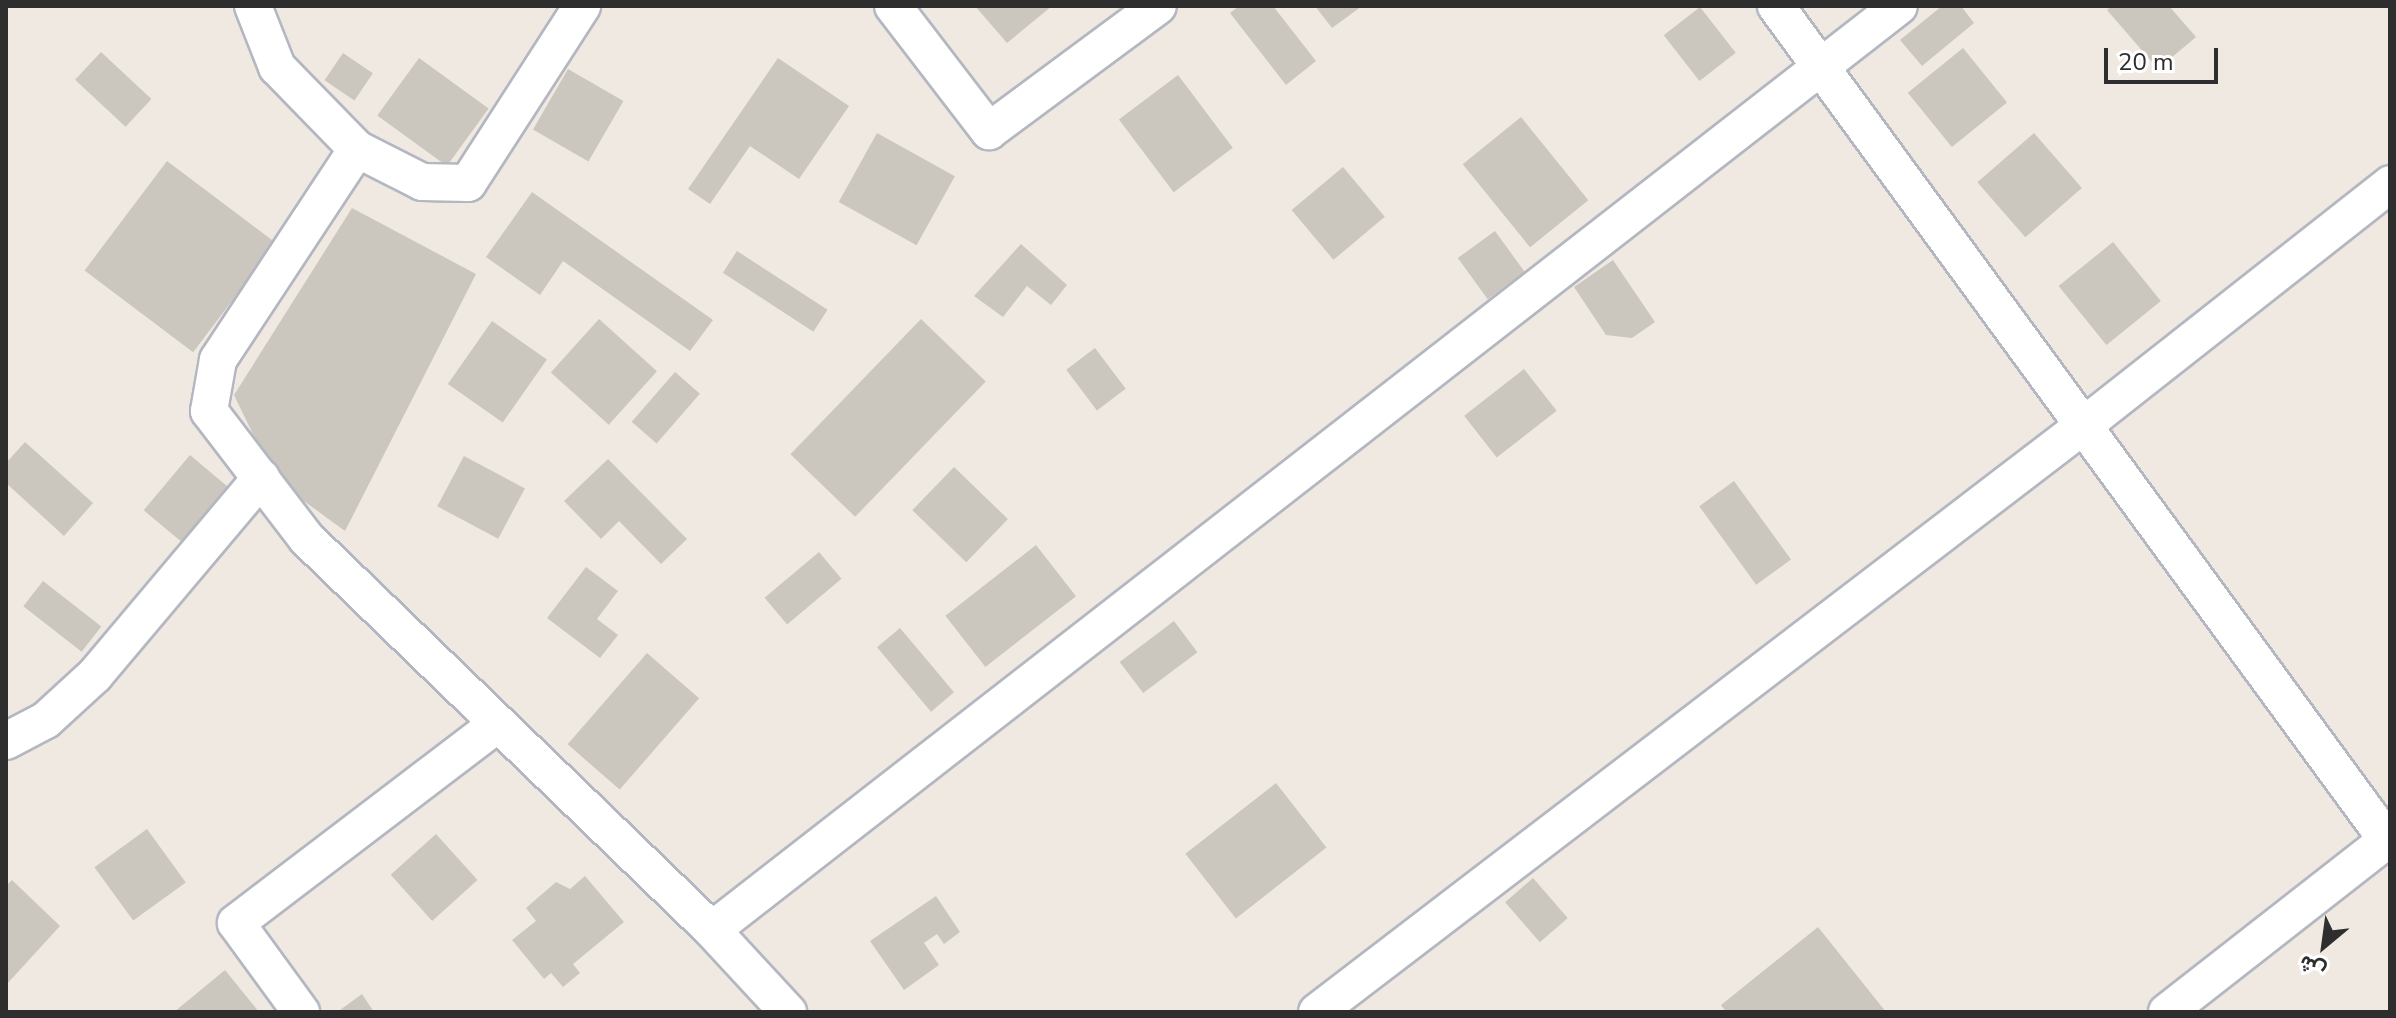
<!DOCTYPE html>
<meta charset="utf-8">
<style>
body{margin:0}
#map{position:relative;width:2396px;height:1018px;overflow:hidden;background:#efe9e1;font-family:"Nunito Sans",Vazirmatn,sans-serif}
div>[style]{position:absolute}
[style*='--x']{left:calc(var(--x)*1px);top:calc(var(--y)*1px);width:calc(var(--w)*1px);rotate:calc(var(--a)*1deg)}
.building>*{inset:0;background:#cbc7bf;transform-origin:0 0}
.roads{filter:drop-shadow(2px 0 #b4b7c1) drop-shadow(-2px 0 #b4b7c1) drop-shadow(0 2px #b4b7c1) drop-shadow(0 -2px #b4b7c1)}
.street>*{height:36px;margin:-18px;padding:0 18px;transform-origin:18px;border-radius:18px;background:#fff}
span{translate:-50% -50%;white-space:nowrap;text-align:center;line-height:1.15;-webkit-text-stroke:6px #fff;paint-order:stroke}
.frame{position:absolute;inset:0;border:8px solid #2e2e2e;pointer-events:none}
.north{position:absolute;left:2284px;top:906px;width:80px;height:80px;-webkit-text-stroke:6px #fff;paint-order:stroke;rotate:209deg;font-size:22px;font-weight:700;line-height:32px;text-align:center;color:#2e2e2e}
.north::after{content:'';display:block;margin:auto;width:28px;height:36px;background:#2e2e2e;clip-path:polygon(50% 0,100% 100%,50% 72%,0 100%)}
.scale{position:absolute;left:2104px;top:48px;width:114px;height:36px;box-sizing:border-box;border:4px solid #2e2e2e;border-top:0;padding-left:10px;font-size:24px;line-height:28px;white-space:nowrap;color:#2e2e2e;-webkit-text-stroke:6px #fff;paint-order:stroke}
</style>
<div id="map">
<div class="building">
<div style="clip-path:polygon(975px 6px,1052px 6px,1007px 43px)"></div>
<div style="clip-path:polygon(1239px 6px,1273px 6px,1316px 61px,1286px 85px,1230px 13px)"></div>
<div style="clip-path:polygon(1315px 6px,1362px 6px,1332px 28px)"></div>
<div style="clip-path:polygon(1942px 6px,1961px 6px,1974px 23px,1922px 66px,1900px 40px)"></div>
<div style="clip-path:polygon(2112px 6px,2169px 6px,2196px 37px,2158px 69px,2107px 10px)"></div>
<div style="left:1700px;top:7px;width:58px;height:46px;rotate:52deg"></div>
<div style="left:1963px;top:48px;width:70px;height:71px;rotate:51deg"></div>
<div style="left:101px;top:52px;width:69px;height:38px;rotate:43deg"></div>
<div style="left:343px;top:53px;width:36px;height:33px;rotate:34deg"></div>
<div style="left:419px;top:58px;width:86px;height:71px;rotate:36deg"></div>
<div style="clip-path:polygon(778px 58px,849px 106px,799px 179px,750px 146px,710px 204px,688px 189px)"></div>
<div style="left:568px;top:69px;width:64px;height:70px;rotate:30deg"></div>
<div style="left:1178px;top:75px;width:91px;height:74px;rotate:53deg"></div>
<div style="left:1521px;top:117px;width:107px;height:75px;rotate:51deg"></div>
<div style="left:877px;top:133px;width:89px;height:79px;rotate:29deg"></div>
<div style="left:2034px;top:133px;width:73px;height:75px;rotate:49deg"></div>
<div style="left:167px;top:161px;width:136px;height:137px;rotate:37deg"></div>
<div style="left:1343px;top:167px;width:65px;height:67px;rotate:50deg"></div>
<div style="clip-path:polygon(532px 192px,713px 320px,690px 351px,563px 261px,540px 295px,486px 257px)"></div>
<div style="clip-path:polygon(352px 208px,476px 274px,345px 531px,275px 480px,234px 395px)"></div>
<div style="left:1495px;top:231px;width:51px;height:46px;rotate:54deg"></div>
<div style="left:2113px;top:242px;width:76px;height:70px;rotate:51deg"></div>
<div style="clip-path:polygon(1021px 244px,1067px 285px,1051px 305px,1027px 286px,1003px 317px,974px 296px)"></div>
<div style="left:737px;top:251px;width:108px;height:26px;rotate:33deg"></div>
<div style="clip-path:polygon(1613px 260px,1655px 322px,1632px 338px,1606px 335px,1574px 287px)"></div>
<div style="left:599px;top:319px;width:78px;height:72px;rotate:42deg"></div>
<div style="left:921px;top:319px;width:90px;height:188px;rotate:44deg"></div>
<div style="left:492px;top:321px;width:67px;height:77px;rotate:35deg"></div>
<div style="left:1095px;top:348px;width:51px;height:36px;rotate:53deg"></div>
<div style="left:1524px;top:369px;width:53px;height:76px;rotate:52deg"></div>
<div style="left:675px;top:372px;width:33px;height:66px;rotate:41deg"></div>
<div style="clip-path:polygon(25px 442px,93px 503px,64px 536px,6px 483px,6px 463px)"></div>
<div style="left:190px;top:455px;width:52px;height:72px;rotate:40deg"></div>
<div style="left:464px;top:456px;width:69px;height:57px;rotate:28deg"></div>
<div style="clip-path:polygon(608px 459px,687px 539px,661px 564px,619px 521px,601px 539px,564px 501px)"></div>
<div style="left:954px;top:467px;width:75px;height:60px;rotate:44deg"></div>
<div style="left:1734px;top:481px;width:97px;height:43px;rotate:54deg"></div>
<div style="left:1036px;top:545px;width:65px;height:115px;rotate:52deg"></div>
<div style="left:819px;top:552px;width:35px;height:71px;rotate:50deg"></div>
<div style="clip-path:polygon(586px 567px,618px 591px,597px 619px,618px 635px,600px 658px,547px 618px)"></div>
<div style="left:43px;top:581px;width:74px;height:32px;rotate:38deg"></div>
<div style="left:1174px;top:621px;width:39px;height:68px;rotate:53deg"></div>
<div style="left:900px;top:628px;width:84px;height:30px;rotate:50deg"></div>
<div style="left:647px;top:653px;width:69px;height:121px;rotate:41deg"></div>
<div style="left:1276px;top:783px;width:82px;height:115px;rotate:52deg"></div>
<div style="left:147px;top:829px;width:66px;height:65px;rotate:54deg"></div>
<div style="left:436px;top:834px;width:62px;height:61px;rotate:48deg"></div>
<div style="clip-path:polygon(585px 876px,624px 922px,573px 964px,580px 973px,563px 987px,551px 973px,544px 979px,512px 940px,536px 921px,526px 908px,556px 882px,570px 889px)"></div>
<div style="left:1533px;top:878px;width:53px;height:37px;rotate:49deg"></div>
<div style="clip-path:polygon(12px 880px,60px 926px,6px 985px,6px 886px)"></div>
<div style="clip-path:polygon(936px 896px,960px 932px,944px 944px,937px 934px,924px 943px,939px 965px,904px 990px,870px 941px)"></div>
<div style="clip-path:polygon(1818px 927px,1886px 1012px,1726px 1012px,1721px 1005px)"></div>
<div style="clip-path:polygon(225px 970px,259px 1012px,174px 1012px)"></div>
<div style="clip-path:polygon(362px 994px,374px 1012px,342px 1012px,340px 1010px)"></div>
</div>
<div class="roads">
<div class="street">
<div style="--x:253;--y:6;--w:66;--a:68.5"></div>
<div style="--x:277;--y:67;--w:115;--a:45.7"></div>
<div style="--x:357;--y:149;--w:73;--a:26.9"></div>
<div style="--x:422;--y:182;--w:46;--a:1.2"></div>
<div style="--x:468;--y:183;--w:211;--a:-57.2"></div>
<div style="--x:893;--y:6;--w:158;--a:52.5"></div>
<div style="--x:989;--y:131;--w:210;--a:-36.5"></div>
<div style="--x:1776;--y:6;--w:1039;--a:53.77"></div>
<div style="--x:357;--y:149;--w:253;--a:123.4"></div>
<div style="--x:218;--y:360;--w:52;--a:100"></div>
<div style="--x:209;--y:411;--w:161;--a:52.6"></div>
<div style="--x:307;--y:539;--w:563;--a:43.99"></div>
<div style="--x:712;--y:930;--w:112;--a:47.2"></div>
<div style="--x:6;--y:741;--w:45;--a:-27.7"></div>
<div style="--x:46;--y:720;--w:67;--a:-42.6"></div>
<div style="--x:95;--y:675;--w:258;--a:-49.9"></div>
<div style="--x:712;--y:930;--w:1504;--a:-37.9"></div>
<div style="--x:301;--y:1012;--w:110;--a:-126.1"></div>
<div style="--x:236;--y:923;--w:328;--a:-37.3"></div>
<div style="--x:1317;--y:1012;--w:964;--a:-37.42"></div>
<div style="--x:2083;--y:426;--w:391;--a:-38.2"></div>
<div style="--x:2167;--y:1012;--w:283;--a:-38"></div>
</div>
</div>
<div class="frame"></div>
<div class="north">ش</div>
<div class="scale">20 m</div>
</div>
